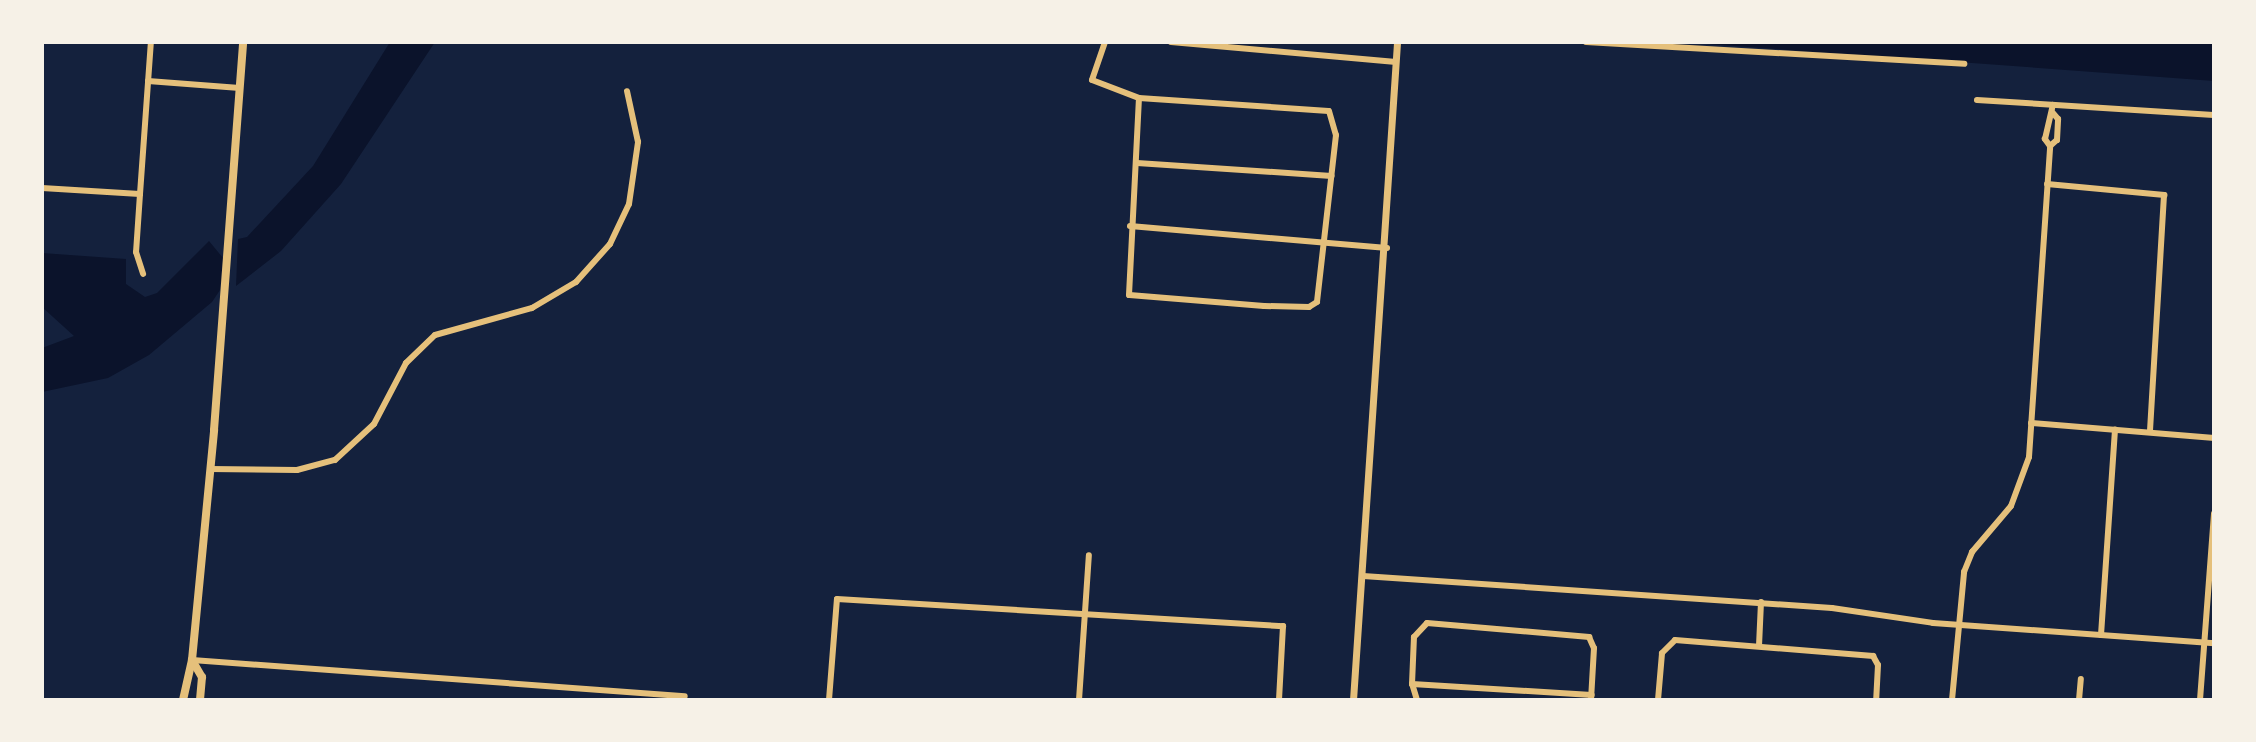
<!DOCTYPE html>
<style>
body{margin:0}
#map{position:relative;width:2256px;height:742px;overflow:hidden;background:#14213d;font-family:"DejaVu Sans",sans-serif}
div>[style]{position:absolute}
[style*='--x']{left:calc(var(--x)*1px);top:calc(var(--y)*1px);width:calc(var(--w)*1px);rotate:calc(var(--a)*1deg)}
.water>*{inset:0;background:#0b132b}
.minor>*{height:6px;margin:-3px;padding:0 3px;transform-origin:3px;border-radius:3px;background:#e5c07b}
.tertiary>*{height:7px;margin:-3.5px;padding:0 3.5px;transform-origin:3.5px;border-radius:3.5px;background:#e5c07b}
.secondary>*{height:8px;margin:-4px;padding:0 4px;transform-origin:4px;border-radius:4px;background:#e5c07b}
span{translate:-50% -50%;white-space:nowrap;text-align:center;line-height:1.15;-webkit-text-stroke:8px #f6f1e7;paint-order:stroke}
.frame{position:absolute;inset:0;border:44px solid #f6f1e7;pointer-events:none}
</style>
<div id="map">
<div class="water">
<div style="clip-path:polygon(390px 42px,435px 42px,341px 184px,281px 251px,236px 286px,238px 239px,247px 237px,313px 166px)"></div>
<div style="clip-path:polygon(1678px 42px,2214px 42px,2214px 81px,1972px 63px)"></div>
<div style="clip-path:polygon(209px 241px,223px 258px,220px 290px,212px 302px,149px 355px,108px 378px,42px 392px,42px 348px,74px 336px,42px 307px,42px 253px,126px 259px,126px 284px,145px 297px,157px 293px)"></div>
</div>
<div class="minor">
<div style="--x:1105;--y:42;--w:40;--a:108.9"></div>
<div style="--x:1092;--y:80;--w:50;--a:21"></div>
<div style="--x:1171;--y:42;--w:226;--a:5.1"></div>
<div style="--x:1586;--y:42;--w:379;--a:3.3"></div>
<div style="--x:148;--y:81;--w:92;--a:4.4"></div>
<div style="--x:1139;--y:98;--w:190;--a:3.9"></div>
<div style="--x:1329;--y:111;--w:25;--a:74"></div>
<div style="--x:1336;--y:135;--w:168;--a:96.5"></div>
<div style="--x:1317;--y:302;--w:9;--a:148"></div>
<div style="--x:1309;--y:307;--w:45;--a:-178.7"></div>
<div style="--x:1264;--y:306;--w:135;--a:-175.3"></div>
<div style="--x:1129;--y:295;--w:197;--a:-87.1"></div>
<div style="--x:1977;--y:100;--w:237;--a:3.6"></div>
<div style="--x:2050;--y:146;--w:9;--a:-41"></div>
<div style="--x:2057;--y:140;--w:21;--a:-87"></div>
<div style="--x:2058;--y:119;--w:8;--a:-130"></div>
<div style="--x:1137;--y:163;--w:195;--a:3.8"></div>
<div style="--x:2047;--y:184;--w:118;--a:5.4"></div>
<div style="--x:2164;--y:195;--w:236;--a:93.4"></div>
<div style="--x:42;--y:188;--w:98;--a:3.5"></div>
<div style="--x:140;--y:194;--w:152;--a:-85.9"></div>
<div style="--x:140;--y:194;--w:58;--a:93.9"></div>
<div style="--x:136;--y:252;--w:23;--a:72"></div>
<div style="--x:1130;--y:226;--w:258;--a:4.9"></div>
<div style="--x:2031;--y:423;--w:184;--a:4.7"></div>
<div style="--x:210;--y:469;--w:87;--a:0.7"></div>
<div style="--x:297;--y:470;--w:39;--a:-15"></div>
<div style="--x:335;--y:460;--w:53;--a:-42.7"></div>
<div style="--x:374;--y:424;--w:69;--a:-62.3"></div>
<div style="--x:406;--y:363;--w:40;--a:-44"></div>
<div style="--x:435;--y:335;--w:101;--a:-15.6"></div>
<div style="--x:532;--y:308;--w:51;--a:-30.6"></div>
<div style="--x:576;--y:282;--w:51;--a:-48.2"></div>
<div style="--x:610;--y:244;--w:44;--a:-64.6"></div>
<div style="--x:629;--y:204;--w:63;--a:-81.7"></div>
<div style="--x:638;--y:142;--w:52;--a:-102.2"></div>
<div style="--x:1363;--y:576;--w:470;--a:3.9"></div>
<div style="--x:1832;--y:608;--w:102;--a:8.4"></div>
<div style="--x:1933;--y:623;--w:282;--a:4.1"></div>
<div style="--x:2101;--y:635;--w:206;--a:-86.1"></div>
<div style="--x:1759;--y:646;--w:44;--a:-87.4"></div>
<div style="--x:192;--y:660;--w:494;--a:4.2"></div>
<div style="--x:1412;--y:684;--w:180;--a:3.5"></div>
<div style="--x:829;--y:700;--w:101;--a:-85.5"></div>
<div style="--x:837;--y:599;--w:447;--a:3.5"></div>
<div style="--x:1283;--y:626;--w:74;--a:93.1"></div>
<div style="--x:1079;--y:700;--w:145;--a:-86.1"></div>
<div style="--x:1417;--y:700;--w:17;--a:-107"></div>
<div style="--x:1412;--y:684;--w:47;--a:-87.6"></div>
<div style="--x:1414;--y:637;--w:19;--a:-47"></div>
<div style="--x:1427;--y:623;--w:163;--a:4.9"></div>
<div style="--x:1589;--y:637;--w:12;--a:66"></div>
<div style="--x:1594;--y:648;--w:52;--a:93.3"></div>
<div style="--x:1658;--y:700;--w:47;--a:-85.1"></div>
<div style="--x:1662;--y:653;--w:18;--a:-45"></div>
<div style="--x:1675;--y:640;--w:199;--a:4.6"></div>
<div style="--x:1873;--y:656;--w:10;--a:61"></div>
<div style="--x:1878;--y:665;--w:35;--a:93"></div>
<div style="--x:1952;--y:700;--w:129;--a:-84.6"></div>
<div style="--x:1964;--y:572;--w:22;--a:-68"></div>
<div style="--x:1972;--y:552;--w:60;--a:-49.7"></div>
<div style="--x:2011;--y:506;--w:52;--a:-69.8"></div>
<div style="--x:2029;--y:457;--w:312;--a:-86.1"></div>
<div style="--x:2050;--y:146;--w:9;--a:-126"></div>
<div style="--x:2045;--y:139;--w:35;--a:-77"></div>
<div style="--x:2079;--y:700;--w:21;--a:-85"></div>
<div style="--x:2200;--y:700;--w:187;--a:-85.7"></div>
</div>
<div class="tertiary">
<div style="--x:1353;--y:700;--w:659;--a:-86.17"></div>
</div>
<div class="secondary">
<div style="--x:192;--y:660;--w:20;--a:60"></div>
<div style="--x:202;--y:677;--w:23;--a:95"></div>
<div style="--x:183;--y:700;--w:41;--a:-77.3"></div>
<div style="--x:192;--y:660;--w:231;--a:-84.5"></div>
<div style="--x:214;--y:430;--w:389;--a:-85.7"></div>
</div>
<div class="frame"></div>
</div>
